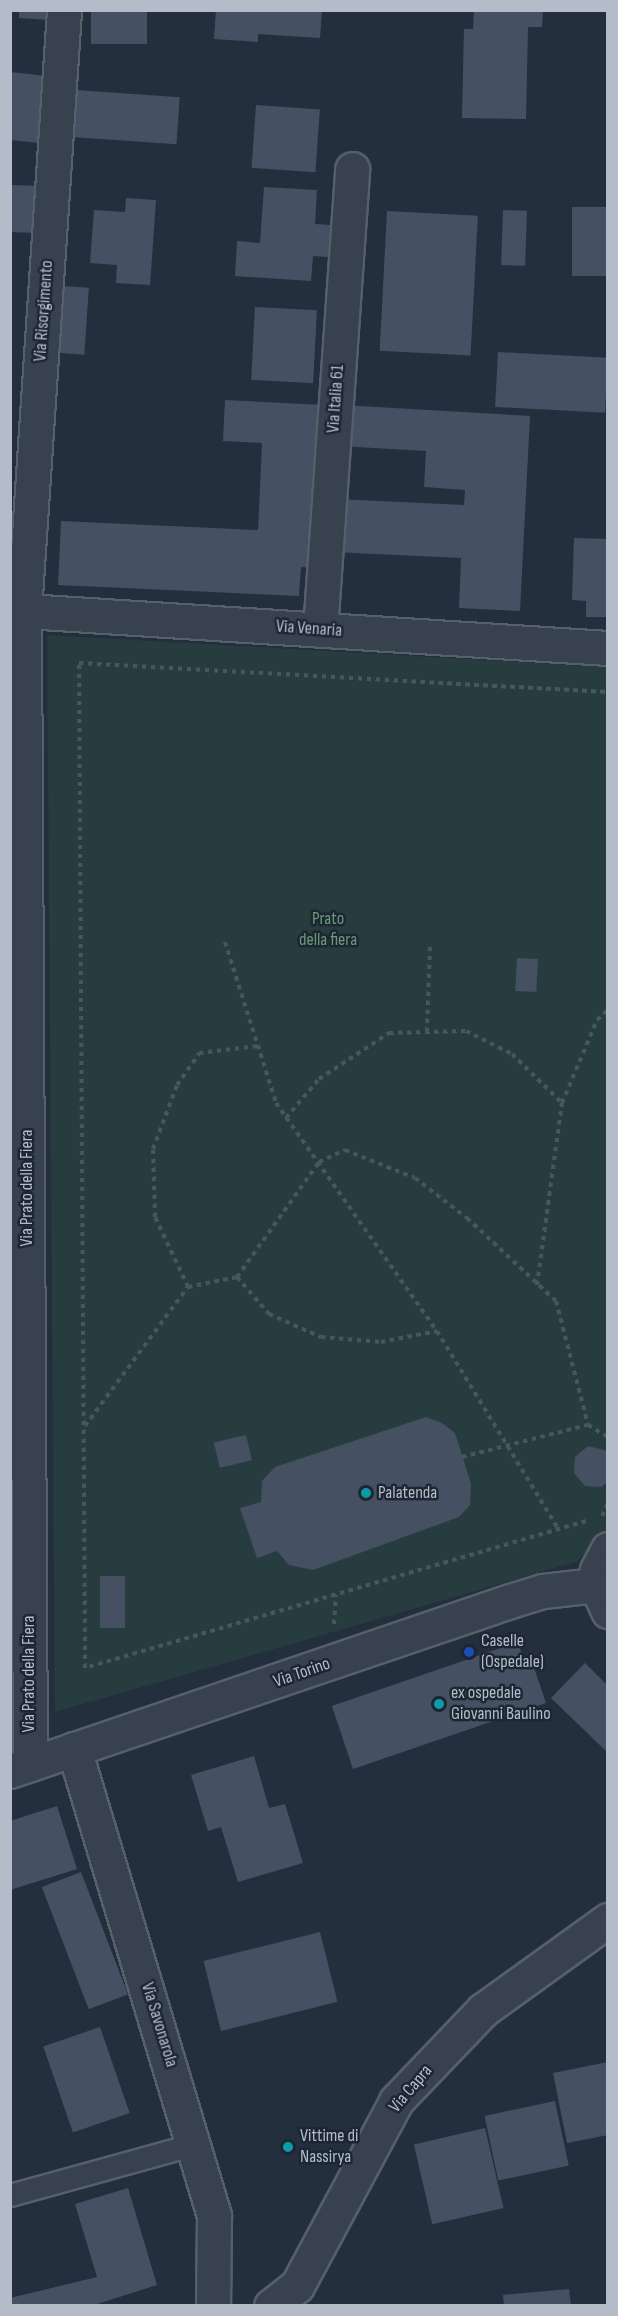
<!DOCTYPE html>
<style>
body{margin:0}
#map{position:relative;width:618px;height:2316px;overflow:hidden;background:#242f3e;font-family:"Sofia Sans Condensed",sans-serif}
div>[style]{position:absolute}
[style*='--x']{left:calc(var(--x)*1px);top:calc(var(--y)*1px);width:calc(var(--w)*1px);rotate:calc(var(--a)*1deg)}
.green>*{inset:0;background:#263c3f}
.building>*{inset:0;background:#455162;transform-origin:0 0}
.path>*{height:4px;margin-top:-2px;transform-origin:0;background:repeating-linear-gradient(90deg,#44595c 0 4.5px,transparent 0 9px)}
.roads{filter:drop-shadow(2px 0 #565f6c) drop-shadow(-2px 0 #565f6c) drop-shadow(0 2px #565f6c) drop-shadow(0 -2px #565f6c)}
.service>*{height:21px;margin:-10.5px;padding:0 10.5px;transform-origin:10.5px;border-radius:10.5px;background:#38414e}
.minor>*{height:33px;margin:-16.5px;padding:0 16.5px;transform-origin:16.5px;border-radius:16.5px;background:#38414e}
.tertiary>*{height:33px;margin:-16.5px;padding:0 16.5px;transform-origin:16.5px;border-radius:16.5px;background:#38414e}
.dots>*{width:16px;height:16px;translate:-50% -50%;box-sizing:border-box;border:3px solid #1d2633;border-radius:50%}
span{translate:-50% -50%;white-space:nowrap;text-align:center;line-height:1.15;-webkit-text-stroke:5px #1d2633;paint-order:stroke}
.street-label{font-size:18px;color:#b4bcc9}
.park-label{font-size:18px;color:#6b9a76}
.poi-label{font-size:18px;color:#b4bcc9}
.left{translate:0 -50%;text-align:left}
.frame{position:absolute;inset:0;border:12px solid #b4bcc9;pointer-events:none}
</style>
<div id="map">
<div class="green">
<div style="clip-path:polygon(47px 635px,608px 667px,607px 1533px,576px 1562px,55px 1712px)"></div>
</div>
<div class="building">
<div style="clip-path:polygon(19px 10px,51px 10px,50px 20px,19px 18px)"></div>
<div style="left:91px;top:10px;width:56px;height:34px"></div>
<div style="clip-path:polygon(216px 10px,322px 10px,320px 38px,258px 34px,258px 42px,214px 39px)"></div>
<div style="clip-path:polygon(474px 10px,543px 10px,542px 27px,528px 27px,526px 119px,462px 118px,464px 29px,473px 29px)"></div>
<div style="clip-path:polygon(10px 72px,47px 76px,40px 143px,10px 140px)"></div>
<div style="left:61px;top:89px;width:119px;height:47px;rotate:4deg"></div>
<div style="left:256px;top:105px;width:64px;height:63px;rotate:4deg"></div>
<div style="left:10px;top:185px;width:30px;height:47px;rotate:2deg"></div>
<div style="clip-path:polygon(264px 187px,317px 190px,315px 224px,330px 225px,328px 257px,313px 256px,311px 281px,235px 276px,237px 241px,260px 243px)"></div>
<div style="clip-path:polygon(126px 198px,156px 200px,150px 285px,116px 283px,117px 265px,90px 263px,94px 210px,125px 212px)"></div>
<div style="left:572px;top:207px;width:36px;height:69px"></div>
<div style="left:503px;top:210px;width:24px;height:55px;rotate:2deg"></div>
<div style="left:387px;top:211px;width:91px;height:140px;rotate:3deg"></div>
<div style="left:49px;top:285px;width:40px;height:67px;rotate:4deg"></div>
<div style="left:255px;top:307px;width:62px;height:73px;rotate:3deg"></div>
<div style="left:498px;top:352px;width:110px;height:55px;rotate:3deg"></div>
<div style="clip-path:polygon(225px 400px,323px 405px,315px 568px,301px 567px,299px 596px,58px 585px,61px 521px,258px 530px,262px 443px,223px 441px)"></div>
<div style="clip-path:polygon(342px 405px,530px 416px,520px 611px,459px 608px,461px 558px,333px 552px,336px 499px,464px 505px,465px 490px,424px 487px,426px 451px,339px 446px)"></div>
<div style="clip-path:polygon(574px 538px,608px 539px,608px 617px,586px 617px,586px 601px,572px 600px)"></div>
<div style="left:517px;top:958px;width:21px;height:33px;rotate:3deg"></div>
<div style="clip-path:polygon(426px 1417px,442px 1423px,455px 1433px,471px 1484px,470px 1505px,459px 1517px,313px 1570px,289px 1565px,277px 1551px,257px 1558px,240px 1508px,261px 1502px,262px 1481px,275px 1467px)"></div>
<div style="left:246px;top:1435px;width:26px;height:33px;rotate:77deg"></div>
<div style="clip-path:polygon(588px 1446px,608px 1451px,608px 1482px,601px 1487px,585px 1486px,574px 1473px,575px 1457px)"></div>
<div style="left:100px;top:1576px;width:25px;height:52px"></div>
<div style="clip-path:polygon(518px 1642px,523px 1658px,530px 1656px,546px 1703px,353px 1769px,332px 1706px)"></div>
<div style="clip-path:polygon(585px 1663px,608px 1686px,608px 1753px,551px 1698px)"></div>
<div style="clip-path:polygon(254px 1756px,269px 1808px,285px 1804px,303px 1863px,238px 1882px,221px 1827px,208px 1831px,191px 1775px)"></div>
<div style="clip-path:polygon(57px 1806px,77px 1869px,10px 1890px,10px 1821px)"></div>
<div style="left:81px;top:1872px;width:131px;height:42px;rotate:69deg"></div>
<div style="left:320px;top:1932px;width:72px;height:120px;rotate:76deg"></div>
<div style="left:100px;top:2027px;width:91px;height:60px;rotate:71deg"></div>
<div style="clip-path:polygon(608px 2062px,608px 2135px,567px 2143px,553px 2073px)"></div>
<div style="left:555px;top:2101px;width:66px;height:72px;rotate:78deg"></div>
<div style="left:485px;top:2128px;width:82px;height:73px;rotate:77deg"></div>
<div style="clip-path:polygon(128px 2188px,157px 2285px,91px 2306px,10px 2306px,10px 2298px,97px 2277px,75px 2204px)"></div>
<div style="clip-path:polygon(569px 2289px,571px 2306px,504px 2306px,503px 2295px)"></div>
</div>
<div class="path">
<div style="--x:225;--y:942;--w:169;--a:72.4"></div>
<div style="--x:276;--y:1103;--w:279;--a:54.8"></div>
<div style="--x:437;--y:1331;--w:233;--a:58.5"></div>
<div style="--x:427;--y:1032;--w:87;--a:-88"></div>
<div style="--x:286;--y:1118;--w:51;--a:-49.8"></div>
<div style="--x:319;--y:1079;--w:84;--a:-33.3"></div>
<div style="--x:389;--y:1033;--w:77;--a:-1.5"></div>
<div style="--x:466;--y:1031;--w:51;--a:26.6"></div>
<div style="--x:512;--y:1054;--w:70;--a:44.4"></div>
<div style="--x:237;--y:1277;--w:49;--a:49.1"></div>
<div style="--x:269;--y:1314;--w:57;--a:23.9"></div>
<div style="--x:321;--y:1337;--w:60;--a:4.8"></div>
<div style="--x:381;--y:1342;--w:57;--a:-11.1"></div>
<div style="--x:537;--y:1285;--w:184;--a:-82.2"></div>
<div style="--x:562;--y:1103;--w:90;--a:-67.1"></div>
<div style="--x:597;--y:1020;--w:15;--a:-42"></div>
<div style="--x:188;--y:1287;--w:77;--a:-115.2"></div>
<div style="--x:155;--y:1217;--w:68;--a:-91.7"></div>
<div style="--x:153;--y:1149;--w:68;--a:-69.4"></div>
<div style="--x:177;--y:1085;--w:39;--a:-55"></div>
<div style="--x:199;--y:1053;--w:59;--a:-6.8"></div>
<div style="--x:85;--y:1426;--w:173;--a:-53.5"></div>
<div style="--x:188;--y:1287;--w:50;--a:-11.5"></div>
<div style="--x:237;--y:1277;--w:141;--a:-54.5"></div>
<div style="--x:319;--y:1162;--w:29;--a:-25"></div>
<div style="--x:345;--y:1150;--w:75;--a:21.8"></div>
<div style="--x:415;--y:1178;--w:66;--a:37.6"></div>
<div style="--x:467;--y:1218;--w:122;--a:43"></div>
<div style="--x:556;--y:1301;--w:128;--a:75.5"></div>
<div style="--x:588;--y:1425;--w:23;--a:31"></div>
<div style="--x:462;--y:1457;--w:130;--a:-14.3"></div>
<div style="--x:602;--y:1516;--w:14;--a:-65"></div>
<div style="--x:586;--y:1521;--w:522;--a:163.65"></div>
<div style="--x:85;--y:1668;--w:1005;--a:-90.34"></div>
<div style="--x:79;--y:663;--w:530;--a:3.14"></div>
<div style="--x:334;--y:1624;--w:29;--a:-86"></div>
</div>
<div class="roads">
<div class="service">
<div style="--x:10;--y:2195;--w:192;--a:-15.4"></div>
</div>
<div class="minor">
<div style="--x:320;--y:630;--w:462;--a:-86"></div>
<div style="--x:74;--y:1749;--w:487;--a:73.3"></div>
<div style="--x:214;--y:2215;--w:91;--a:90.6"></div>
<div style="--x:30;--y:1764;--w:1153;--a:-90.3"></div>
<div style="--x:24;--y:611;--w:602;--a:-86.19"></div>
<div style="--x:271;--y:2306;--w:33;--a:-38"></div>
<div style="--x:297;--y:2286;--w:210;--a:-61.8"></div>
<div style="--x:396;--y:2101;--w:126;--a:-46.3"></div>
<div style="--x:483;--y:2010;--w:154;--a:-35.8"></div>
</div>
<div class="tertiary">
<div style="--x:10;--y:610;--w:599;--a:3.64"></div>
<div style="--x:608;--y:1549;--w:24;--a:118"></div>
<div style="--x:597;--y:1570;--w:15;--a:94"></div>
<div style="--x:596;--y:1585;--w:29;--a:65"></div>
<div style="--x:10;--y:1771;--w:528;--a:-18.78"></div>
<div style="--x:510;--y:1601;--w:34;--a:-17"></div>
<div style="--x:543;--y:1591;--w:53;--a:-6.5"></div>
</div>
</div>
<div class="dots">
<div style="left:366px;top:1493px;background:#0f9aa8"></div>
<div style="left:469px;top:1652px;background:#1a4fb4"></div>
<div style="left:439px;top:1704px;background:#0f9aa8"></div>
<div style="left:288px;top:2147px;background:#0f9aa8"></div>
</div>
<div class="street-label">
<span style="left:44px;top:311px;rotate:-86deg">Via Risorgimento</span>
<span style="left:336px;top:399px;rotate:-86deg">Via Italia 61</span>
<span style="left:309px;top:629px;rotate:4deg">Via Venaria</span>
<span style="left:27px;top:1188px;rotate:-90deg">Via Prato della Fiera</span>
<span style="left:302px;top:1673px;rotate:-19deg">Via Torino</span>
<span style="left:29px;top:1674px;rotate:-90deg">Via Prato della Fiera</span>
<span style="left:159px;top:2025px;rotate:73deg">Via Savonarola</span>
<span style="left:411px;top:2089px;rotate:-50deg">Via Capra</span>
</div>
<div class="park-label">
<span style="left:328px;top:930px">Prato<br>della fiera</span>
</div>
<div class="poi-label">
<span class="left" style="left:378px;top:1493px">Palatenda</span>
<span class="left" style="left:481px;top:1652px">Caselle<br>(Ospedale)</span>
<span class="left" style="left:451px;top:1704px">ex ospedale<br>Giovanni Baulino</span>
<span class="left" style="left:300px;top:2147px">Vittime di<br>Nassirya</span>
</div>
<div class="frame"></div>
</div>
